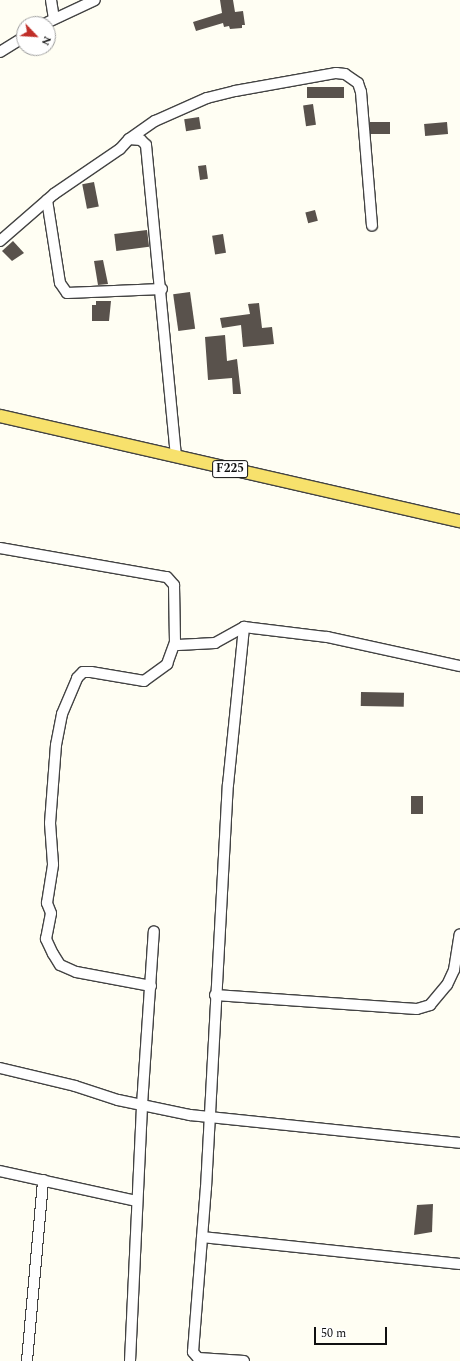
<!DOCTYPE html>
<style>
body{margin:0}
#map{position:relative;width:460px;height:1361px;overflow:hidden;background:#fffef3;font-family:Spectral,serif}
div>[style]{position:absolute}
[style*='--x']{left:calc(var(--x)*1px);top:calc(var(--y)*1px);width:calc(var(--w)*1px);rotate:calc(var(--a)*1deg)}
.building>*{inset:0;background:#59524c;transform-origin:0 0}
.roads{filter:drop-shadow(1px 0 #434343) drop-shadow(-1px 0 #434343) drop-shadow(0 1px #434343) drop-shadow(0 -1px #434343)}
.minor>*{height:10px;margin:-5px;padding:0 5px;transform-origin:5px;border-radius:5px;background:#fff}
.major>*{height:12px;margin:-6px;padding:0 6px;transform-origin:6px;border-radius:6px;background:#f7e16c}
span{translate:-50% -50%;white-space:nowrap;text-align:center;line-height:1.15;-webkit-text-stroke:4px #fff;paint-order:stroke}
.shield-label span{padding:1px 3px;background:#fff;border:1px solid;border-radius:3px;-webkit-text-stroke-width:0}
.shield-label{font-size:12px;color:#101010;font-weight:700}
.north{position:absolute;left:16px;top:16px;width:40px;height:40px;box-sizing:border-box;background:#fff;border:1px solid #9f9f9f;border-radius:50%;rotate:115deg;font-size:11px;font-weight:700;line-height:16px;text-align:center;color:#101010}
.north::after{content:'';display:block;margin:auto;width:14px;height:18px;background:#c02e28;clip-path:polygon(50% 0,100% 100%,50% 72%,0 100%)}
.scale{position:absolute;left:314px;top:1327px;width:73px;height:18px;box-sizing:border-box;border:2px solid #101010;border-top:0;padding-left:5px;font-size:12px;line-height:14px;white-space:nowrap;color:#101010;-webkit-text-stroke:3px #fff;paint-order:stroke}
</style>
<div id="map">
<div class="building">
<div style="clip-path:polygon(220px 0,233px 0,235px 12px,243px 11px,245px 25px,242px 25px,242px 28px,230px 29px,229px 26px,224px 27px,223px 23px,196px 31px,193px 22px,222px 13px)"></div>
<div style="left:344px;top:87px;width:11px;height:37px;rotate:90deg"></div>
<div style="left:313px;top:104px;width:21px;height:10px;rotate:82deg"></div>
<div style="left:199px;top:117px;width:12px;height:15px;rotate:81deg"></div>
<div style="left:370px;top:122px;width:20px;height:12px"></div>
<div style="left:447px;top:122px;width:12px;height:23px;rotate:85deg"></div>
<div style="left:206px;top:165px;width:14px;height:8px;rotate:82deg"></div>
<div style="left:94px;top:182px;width:25px;height:12px;rotate:79deg"></div>
<div style="left:315px;top:210px;width:11px;height:10px;rotate:75deg"></div>
<div style="left:147px;top:230px;width:17px;height:33px;rotate:83deg"></div>
<div style="left:223px;top:234px;width:19px;height:11px;rotate:81deg"></div>
<div style="clip-path:polygon(13px 241px,24px 253px,12px 261px,2px 251px)"></div>
<div style="clip-path:polygon(103px 260px,108px 284px,98px 285px,94px 261px)"></div>
<div style="left:190px;top:292px;width:37px;height:17px;rotate:82deg"></div>
<div style="clip-path:polygon(96px 301px,111px 301px,109px 321px,92px 321px,92px 305px,96px 305px)"></div>
<div style="clip-path:polygon(259px 303px,262px 328px,272px 327px,274px 344px,243px 347px,241px 325px,222px 328px,220px 318px,250px 314px,248px 304px)"></div>
<div style="clip-path:polygon(225px 335px,227px 361px,237px 359px,241px 394px,233px 394px,232px 378px,208px 380px,205px 337px)"></div>
<div style="left:361px;top:692px;width:43px;height:14px;rotate:1deg"></div>
<div style="left:411px;top:796px;width:12px;height:18px"></div>
<div style="clip-path:polygon(433px 1204px,432px 1232px,414px 1235px,417px 1205px)"></div>
</div>
<div class="roads">
<div class="minor">
<div style="--x:51;--y:0;--w:18;--a:81"></div>
<div style="--x:44;--y:24;--w:56;--a:-25.2"></div>
<div style="--x:0;--y:52;--w:28;--a:-32"></div>
<div style="--x:129;--y:139;--w:32;--a:-35"></div>
<div style="--x:155;--y:121;--w:57;--a:-23.9"></div>
<div style="--x:207;--y:98;--w:29;--a:-14"></div>
<div style="--x:235;--y:91;--w:103;--a:-10.1"></div>
<div style="--x:336;--y:73;--w:9;--a:6"></div>
<div style="--x:345;--y:74;--w:16;--a:35"></div>
<div style="--x:358;--y:83;--w:9;--a:72"></div>
<div style="--x:361;--y:92;--w:134;--a:85.3"></div>
<div style="--x:47;--y:200;--w:84;--a:81.1"></div>
<div style="--x:60;--y:283;--w:12;--a:55"></div>
<div style="--x:67;--y:293;--w:95;--a:-2.4"></div>
<div style="--x:0;--y:241;--w:72;--a:-41"></div>
<div style="--x:54;--y:194;--w:80;--a:-34.3"></div>
<div style="--x:120;--y:149;--w:13;--a:-48"></div>
<div style="--x:129;--y:139;--w:12;--a:5"></div>
<div style="--x:141;--y:140;--w:7;--a:45"></div>
<div style="--x:146;--y:145;--w:313;--a:84.5"></div>
<div style="--x:0;--y:548;--w:169;--a:9.9"></div>
<div style="--x:167;--y:577;--w:11;--a:49"></div>
<div style="--x:174;--y:585;--w:57;--a:89"></div>
<div style="--x:175;--y:642;--w:4;--a:45"></div>
<div style="--x:178;--y:645;--w:37;--a:-3"></div>
<div style="--x:215;--y:643;--w:33;--a:-29"></div>
<div style="--x:244;--y:627;--w:84;--a:6.9"></div>
<div style="--x:327;--y:637;--w:136;--a:12.3"></div>
<div style="--x:151;--y:986;--w:76;--a:-169.4"></div>
<div style="--x:76;--y:972;--w:17;--a:-156"></div>
<div style="--x:60;--y:965;--w:13;--a:-122"></div>
<div style="--x:53;--y:954;--w:17;--a:-115"></div>
<div style="--x:46;--y:939;--w:26;--a:-79"></div>
<div style="--x:51;--y:913;--w:11;--a:-112"></div>
<div style="--x:47;--y:903;--w:39;--a:-81"></div>
<div style="--x:53;--y:864;--w:41;--a:-94.2"></div>
<div style="--x:50;--y:823;--w:78;--a:-85.6"></div>
<div style="--x:56;--y:745;--w:32;--a:-79"></div>
<div style="--x:62;--y:714;--w:39;--a:-67"></div>
<div style="--x:77;--y:678;--w:8;--a:-45"></div>
<div style="--x:83;--y:672;--w:8;--a:0"></div>
<div style="--x:91;--y:672;--w:54;--a:9.6"></div>
<div style="--x:144;--y:681;--w:29;--a:-36"></div>
<div style="--x:167;--y:664;--w:23;--a:-70"></div>
<div style="--x:215;--y:995;--w:202;--a:4"></div>
<div style="--x:417;--y:1009;--w:14;--a:-17"></div>
<div style="--x:430;--y:1005;--w:26;--a:-50"></div>
<div style="--x:447;--y:985;--w:17;--a:-65"></div>
<div style="--x:454;--y:970;--w:36;--a:-81"></div>
<div style="--x:0;--y:1068;--w:77;--a:13.5"></div>
<div style="--x:75;--y:1086;--w:45;--a:18"></div>
<div style="--x:118;--y:1100;--w:74;--a:11.8"></div>
<div style="--x:190;--y:1115;--w:271;--a:5.9"></div>
<div style="--x:0;--y:1171;--w:140;--a:12.4"></div>
<div style="--x:202;--y:1237;--w:259;--a:6"></div>
<div style="--x:27;--y:1361;--w:182;--a:-84.9"></div>
<div style="--x:130;--y:1361;--w:256;--a:-87.3"></div>
<div style="--x:142;--y:1105;--w:174;--a:-86.1"></div>
<div style="--x:244;--y:1361;--w:46;--a:-176.3"></div>
<div style="--x:198;--y:1358;--w:8;--a:-130"></div>
<div style="--x:193;--y:1352;--w:165;--a:-85.5"></div>
<div style="--x:206;--y:1188;--w:404;--a:-86.9"></div>
<div style="--x:228;--y:785;--w:159;--a:-84.2"></div>
</div>
<div class="major">
<div style="--x:0;--y:416;--w:472;--a:12.9"></div>
</div>
</div>
<div class="shield-label">
<span style="left:230px;top:469px">F225</span>
</div>
<div class="north">N</div>
<div class="scale">50 m</div>
</div>
